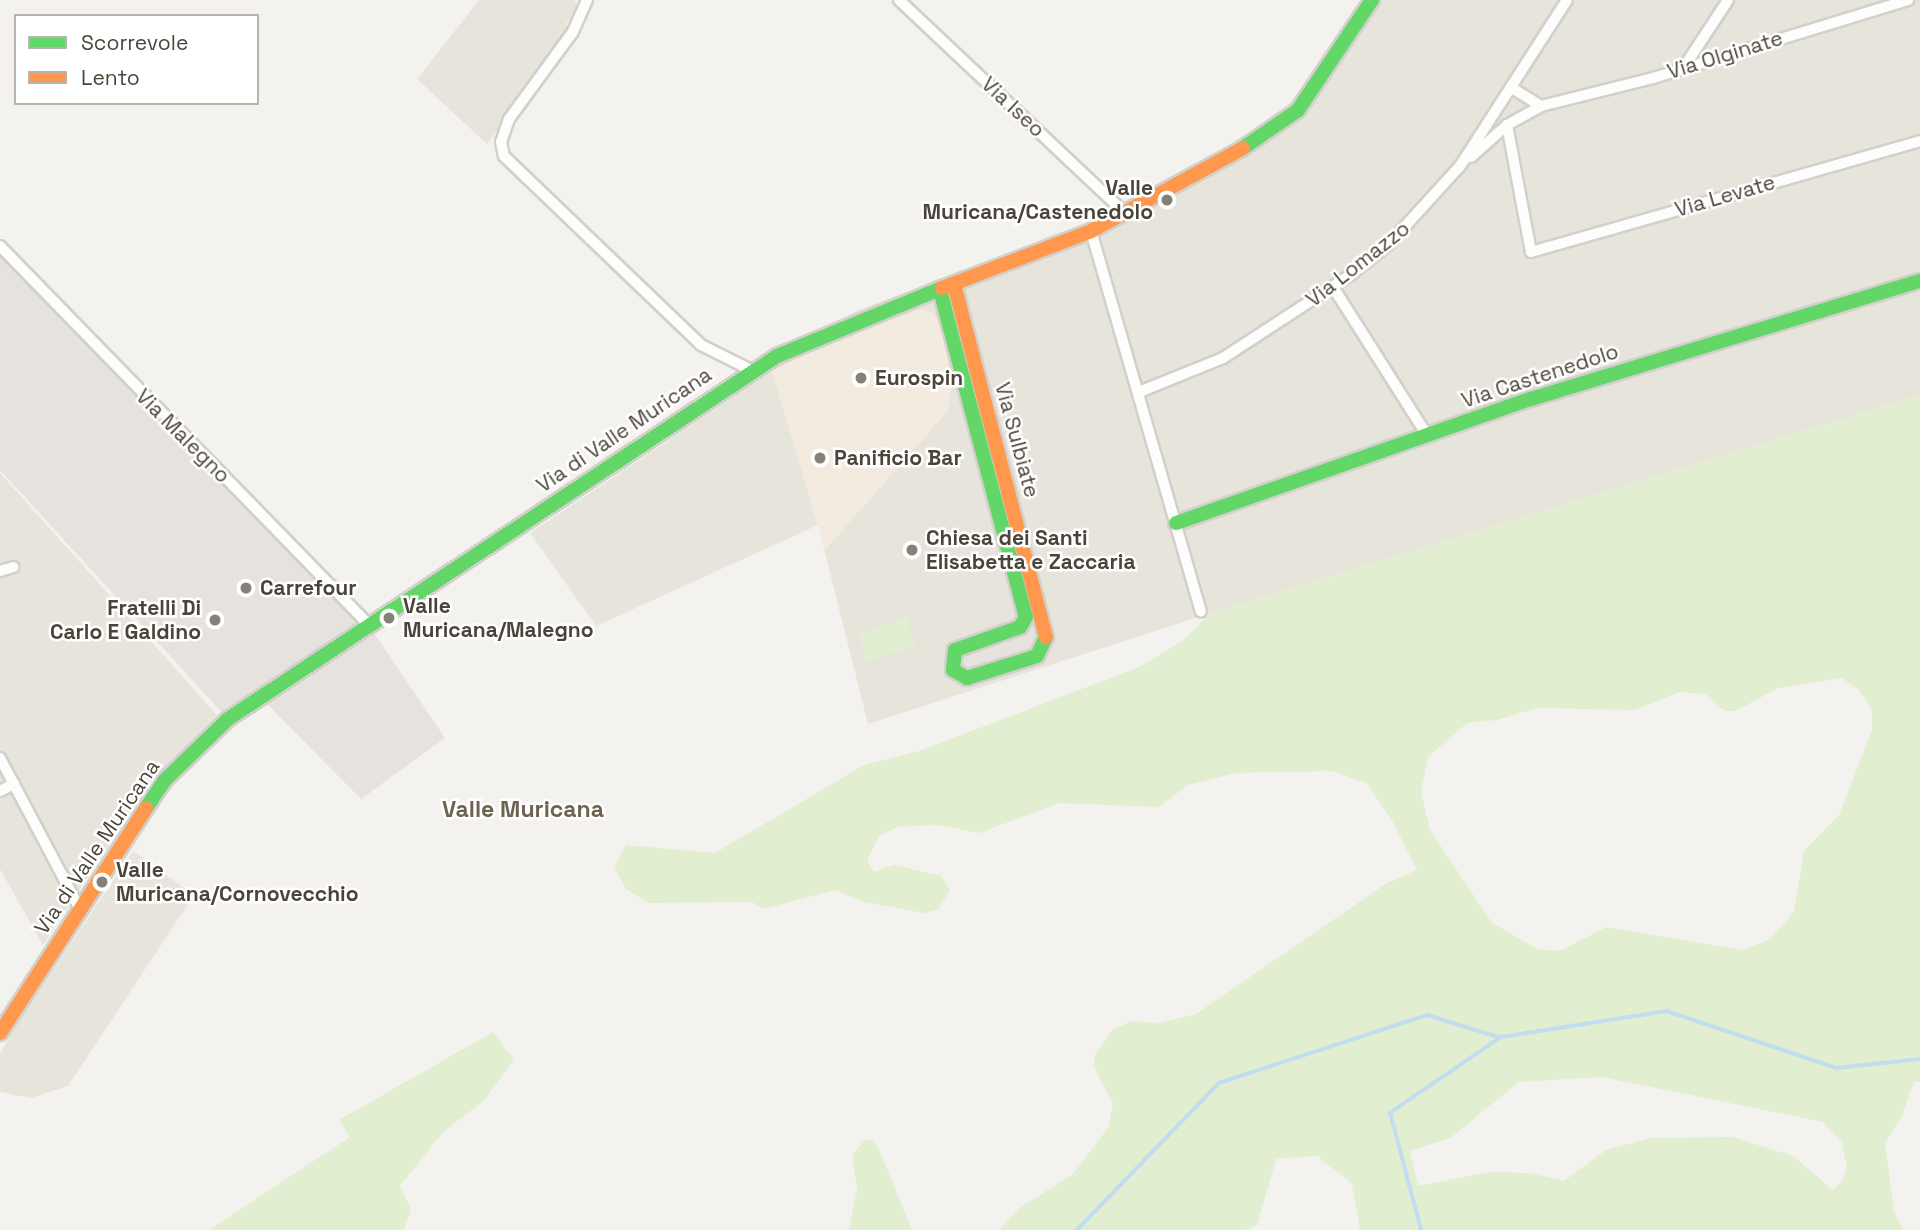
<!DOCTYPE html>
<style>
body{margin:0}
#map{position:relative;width:1920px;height:1230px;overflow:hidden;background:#f4f2ee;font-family:"Space Grotesk",sans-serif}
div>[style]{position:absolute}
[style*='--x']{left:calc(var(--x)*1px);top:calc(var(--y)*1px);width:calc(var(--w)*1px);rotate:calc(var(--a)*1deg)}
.residential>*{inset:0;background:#e7e4dc}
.commercial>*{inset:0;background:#f3ebdf}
.industrial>*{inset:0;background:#e6e2de}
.green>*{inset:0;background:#e1eecf;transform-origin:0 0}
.parking>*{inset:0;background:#e6e3df}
.stream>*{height:3.5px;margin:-1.75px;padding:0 1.75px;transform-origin:1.75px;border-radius:1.75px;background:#c0ddf1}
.roads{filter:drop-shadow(2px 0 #d2d0cb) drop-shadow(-2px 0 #d2d0cb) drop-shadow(0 2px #d2d0cb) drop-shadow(0 -2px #d2d0cb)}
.street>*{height:10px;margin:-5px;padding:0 5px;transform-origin:5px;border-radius:5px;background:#fdfdfc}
.fast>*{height:14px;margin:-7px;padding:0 7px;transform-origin:7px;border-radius:7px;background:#63d668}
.slow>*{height:14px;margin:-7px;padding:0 7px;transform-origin:7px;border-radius:7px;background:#ff974d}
.dots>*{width:19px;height:19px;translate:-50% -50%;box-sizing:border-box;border:4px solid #fff;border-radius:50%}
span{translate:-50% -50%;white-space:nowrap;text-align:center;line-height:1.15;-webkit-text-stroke:5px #fff;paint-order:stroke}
.street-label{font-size:21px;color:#4b4439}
.poi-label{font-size:21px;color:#4b4439;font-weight:700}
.right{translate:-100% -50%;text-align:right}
.left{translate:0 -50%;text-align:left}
.neighbourhood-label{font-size:23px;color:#6e6250;font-weight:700}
.legend{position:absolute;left:14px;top:14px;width:245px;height:91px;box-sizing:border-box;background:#fff;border:2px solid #b7b4b0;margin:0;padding:9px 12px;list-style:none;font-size:21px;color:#4b4439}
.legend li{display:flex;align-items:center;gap:14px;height:35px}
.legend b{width:35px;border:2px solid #b7b4b0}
</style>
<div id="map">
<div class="residential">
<div style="clip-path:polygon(479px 0,574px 0,579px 7px,566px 24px,571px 29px,487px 144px,417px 79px)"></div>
<div style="clip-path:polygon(1363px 0,1920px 0,1920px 395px,1211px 613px,868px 724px,818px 525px,596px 626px,530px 533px,772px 371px,806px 480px,771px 352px,861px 309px,1080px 228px,1148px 197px,1270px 122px,1301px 94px)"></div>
<div style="clip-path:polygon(0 473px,217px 715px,152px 781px,43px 945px,0 869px)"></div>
<div style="clip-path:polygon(133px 851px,194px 895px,68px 1086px,31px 1098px,0 1092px,0 1054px,15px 1027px)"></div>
</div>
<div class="commercial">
<div style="clip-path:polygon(920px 309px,933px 313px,942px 330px,952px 383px,948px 411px,825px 550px,772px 371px,823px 345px)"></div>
</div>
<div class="industrial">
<div style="clip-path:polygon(0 246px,368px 624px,445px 738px,361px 799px,260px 697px,228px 719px,0 470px)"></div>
</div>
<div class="green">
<div style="clip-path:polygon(evenodd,1920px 395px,1920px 1082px,1914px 1082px,1901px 1118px,1885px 1143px,1894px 1211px,1903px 1230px,1360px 1230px,1352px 1184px,1317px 1156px,1276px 1159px,1257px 1225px,1244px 1230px,999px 1230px,1021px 1207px,1073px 1174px,1108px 1128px,1113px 1104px,1094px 1067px,1095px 1054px,1113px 1030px,1131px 1021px,1158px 1023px,1196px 1014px,1387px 883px,1417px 870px,1392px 820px,1366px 783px,1332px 771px,1235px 773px,1188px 785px,1159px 807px,1059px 803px,979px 833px,938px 825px,897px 827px,879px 836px,867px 861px,874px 872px,894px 865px,941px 876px,950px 890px,938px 910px,924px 913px,863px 902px,835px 890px,764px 909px,752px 902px,648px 903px,626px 889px,614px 867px,626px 845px,715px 853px,864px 765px,919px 751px,1142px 666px,1182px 641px,1211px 613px,1920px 395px,1842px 678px,1859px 690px,1872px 710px,1872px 730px,1839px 815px,1804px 851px,1794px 912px,1770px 939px,1742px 950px,1606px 927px,1560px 951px,1538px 949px,1492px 923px,1430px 830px,1421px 792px,1428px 757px,1467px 723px,1497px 720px,1537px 708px,1635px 710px,1679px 692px,1705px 694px,1725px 711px,1736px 711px,1778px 688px,1842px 678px,1920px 395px,1602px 1077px,1823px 1122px,1841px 1141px,1847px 1167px,1843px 1180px,1833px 1190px,1793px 1156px,1733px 1137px,1651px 1138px,1606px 1150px,1564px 1181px,1530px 1173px,1489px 1172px,1418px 1186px,1410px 1151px,1450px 1138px,1519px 1082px,1602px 1077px)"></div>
<div style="left:907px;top:618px;width:29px;height:51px;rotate:72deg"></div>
<div style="clip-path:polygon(493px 1032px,514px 1059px,485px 1100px,444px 1131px,400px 1186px,411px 1210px,404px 1230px,209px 1230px,350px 1137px,339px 1120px)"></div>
<div style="clip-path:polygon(872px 1140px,878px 1147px,912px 1230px,849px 1230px,857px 1189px,852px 1155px,864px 1141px)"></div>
</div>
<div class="parking">
<div style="clip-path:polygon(1027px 589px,1044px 632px,1040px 649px,968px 673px,958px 664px,963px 650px,1030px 627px)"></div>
</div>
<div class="stream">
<div style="--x:1077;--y:1230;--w:204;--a:-46"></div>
<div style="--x:1219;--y:1083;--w:219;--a:-18.1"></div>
<div style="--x:1427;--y:1015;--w:75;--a:17"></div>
<div style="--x:1421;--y:1230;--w:121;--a:-104.8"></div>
<div style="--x:1390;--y:1113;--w:135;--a:-34.4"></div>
<div style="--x:1501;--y:1037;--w:168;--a:-8.9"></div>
<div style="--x:1667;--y:1011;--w:178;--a:18.6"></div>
<div style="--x:1836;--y:1068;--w:84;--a:-6.1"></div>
</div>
<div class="roads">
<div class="street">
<div style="--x:587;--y:0;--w:36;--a:114"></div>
<div style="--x:572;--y:33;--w:107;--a:126.2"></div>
<div style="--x:509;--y:119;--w:24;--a:109"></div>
<div style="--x:501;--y:142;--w:14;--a:78"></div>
<div style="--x:504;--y:156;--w:273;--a:43.8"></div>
<div style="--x:701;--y:345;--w:56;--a:26.6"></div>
<div style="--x:899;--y:0;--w:313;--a:43.3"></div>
<div style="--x:1684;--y:67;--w:80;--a:-56.7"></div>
<div style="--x:1512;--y:88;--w:34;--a:32"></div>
<div style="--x:1541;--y:106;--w:115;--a:-14"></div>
<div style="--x:1653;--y:78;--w:267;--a:-17"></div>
<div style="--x:1507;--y:125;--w:129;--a:79.3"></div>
<div style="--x:1531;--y:252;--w:405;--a:-15.9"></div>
<div style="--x:1471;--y:157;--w:48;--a:-41.6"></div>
<div style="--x:1507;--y:125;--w:39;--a:-29"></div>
<div style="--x:1091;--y:231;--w:396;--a:73.9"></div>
<div style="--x:0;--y:246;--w:528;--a:45.77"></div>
<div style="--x:1333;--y:287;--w:175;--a:57.6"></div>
<div style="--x:1139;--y:392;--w:91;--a:-22"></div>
<div style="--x:1223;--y:358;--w:150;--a:-33.1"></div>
<div style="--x:1349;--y:276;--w:51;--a:-38.7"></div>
<div style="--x:1389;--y:244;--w:105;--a:-47.7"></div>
<div style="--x:1460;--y:166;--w:197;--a:-57.2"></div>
<div style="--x:0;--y:571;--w:14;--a:-17"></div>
<div style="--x:0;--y:758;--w:169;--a:62.1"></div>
<div style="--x:0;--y:791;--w:16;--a:-27"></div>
</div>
<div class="fast">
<div style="--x:1243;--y:148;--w:67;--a:-34.6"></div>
<div style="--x:1298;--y:110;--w:133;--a:-56.1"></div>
<div style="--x:940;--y:290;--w:338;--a:75.3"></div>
<div style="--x:1026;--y:617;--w:12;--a:121"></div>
<div style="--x:1020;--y:627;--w:69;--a:160.5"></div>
<div style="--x:955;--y:650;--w:20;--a:96"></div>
<div style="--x:953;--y:670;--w:16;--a:30"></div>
<div style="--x:967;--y:678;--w:73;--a:-17.4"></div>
<div style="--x:1037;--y:656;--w:21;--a:-65"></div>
<div style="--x:1176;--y:523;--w:376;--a:-19.3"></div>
<div style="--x:1531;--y:399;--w:407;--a:-16.9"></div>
<div style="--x:146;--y:808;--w:32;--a:-56"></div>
<div style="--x:164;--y:781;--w:89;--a:-44.1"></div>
<div style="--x:228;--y:719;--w:658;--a:-33.47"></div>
<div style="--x:777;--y:356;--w:178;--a:-22.4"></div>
</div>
<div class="slow">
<div style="--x:954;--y:284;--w:365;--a:75.4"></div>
<div style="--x:942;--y:288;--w:160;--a:-20.9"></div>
<div style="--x:1091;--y:231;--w:173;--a:-28.6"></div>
<div style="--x:0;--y:1033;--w:268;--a:-57"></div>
</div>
</div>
<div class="dots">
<div style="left:1167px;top:200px;background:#868178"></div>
<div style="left:861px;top:378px;background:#868178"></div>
<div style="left:820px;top:458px;background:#868178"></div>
<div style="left:912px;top:550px;background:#868178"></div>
<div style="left:246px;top:588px;background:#868178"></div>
<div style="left:389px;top:618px;background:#868178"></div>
<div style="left:215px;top:620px;background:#868178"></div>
<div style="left:102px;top:882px;background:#868178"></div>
</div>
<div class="street-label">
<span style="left:1725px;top:55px;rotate:-17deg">Via Olginate</span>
<span style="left:1013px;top:107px;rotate:43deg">Via Iseo</span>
<span style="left:1725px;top:196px;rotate:-16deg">Via Levate</span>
<span style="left:1358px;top:264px;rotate:-38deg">Via Lomazzo</span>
<span style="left:1540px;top:376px;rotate:-18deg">Via Castenedolo</span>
<span style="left:624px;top:430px;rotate:-34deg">Via di Valle Muricana</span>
<span style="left:183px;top:436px;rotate:45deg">Via Malegno</span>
<span style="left:1017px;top:440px;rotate:75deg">Via Sulbiate</span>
<span style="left:97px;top:847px;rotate:-56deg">Via di Valle Muricana</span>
</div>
<div class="poi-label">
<span class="right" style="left:1153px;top:200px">Valle<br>Muricana/Castenedolo</span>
<span class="left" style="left:875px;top:378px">Eurospin</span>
<span class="left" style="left:834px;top:458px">Panificio Bar</span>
<span class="left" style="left:926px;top:550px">Chiesa dei Santi<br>Elisabetta e Zaccaria</span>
<span class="left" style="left:260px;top:588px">Carrefour</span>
<span class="left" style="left:403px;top:618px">Valle<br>Muricana/Malegno</span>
<span class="right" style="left:201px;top:620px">Fratelli Di<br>Carlo E Galdino</span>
<span class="left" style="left:116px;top:882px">Valle<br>Muricana/Cornovecchio</span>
</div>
<div class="neighbourhood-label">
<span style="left:523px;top:809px">Valle Muricana</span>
</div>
<ul class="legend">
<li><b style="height:9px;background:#63d668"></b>Scorrevole</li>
<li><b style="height:9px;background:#ff974d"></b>Lento</li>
</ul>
</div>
